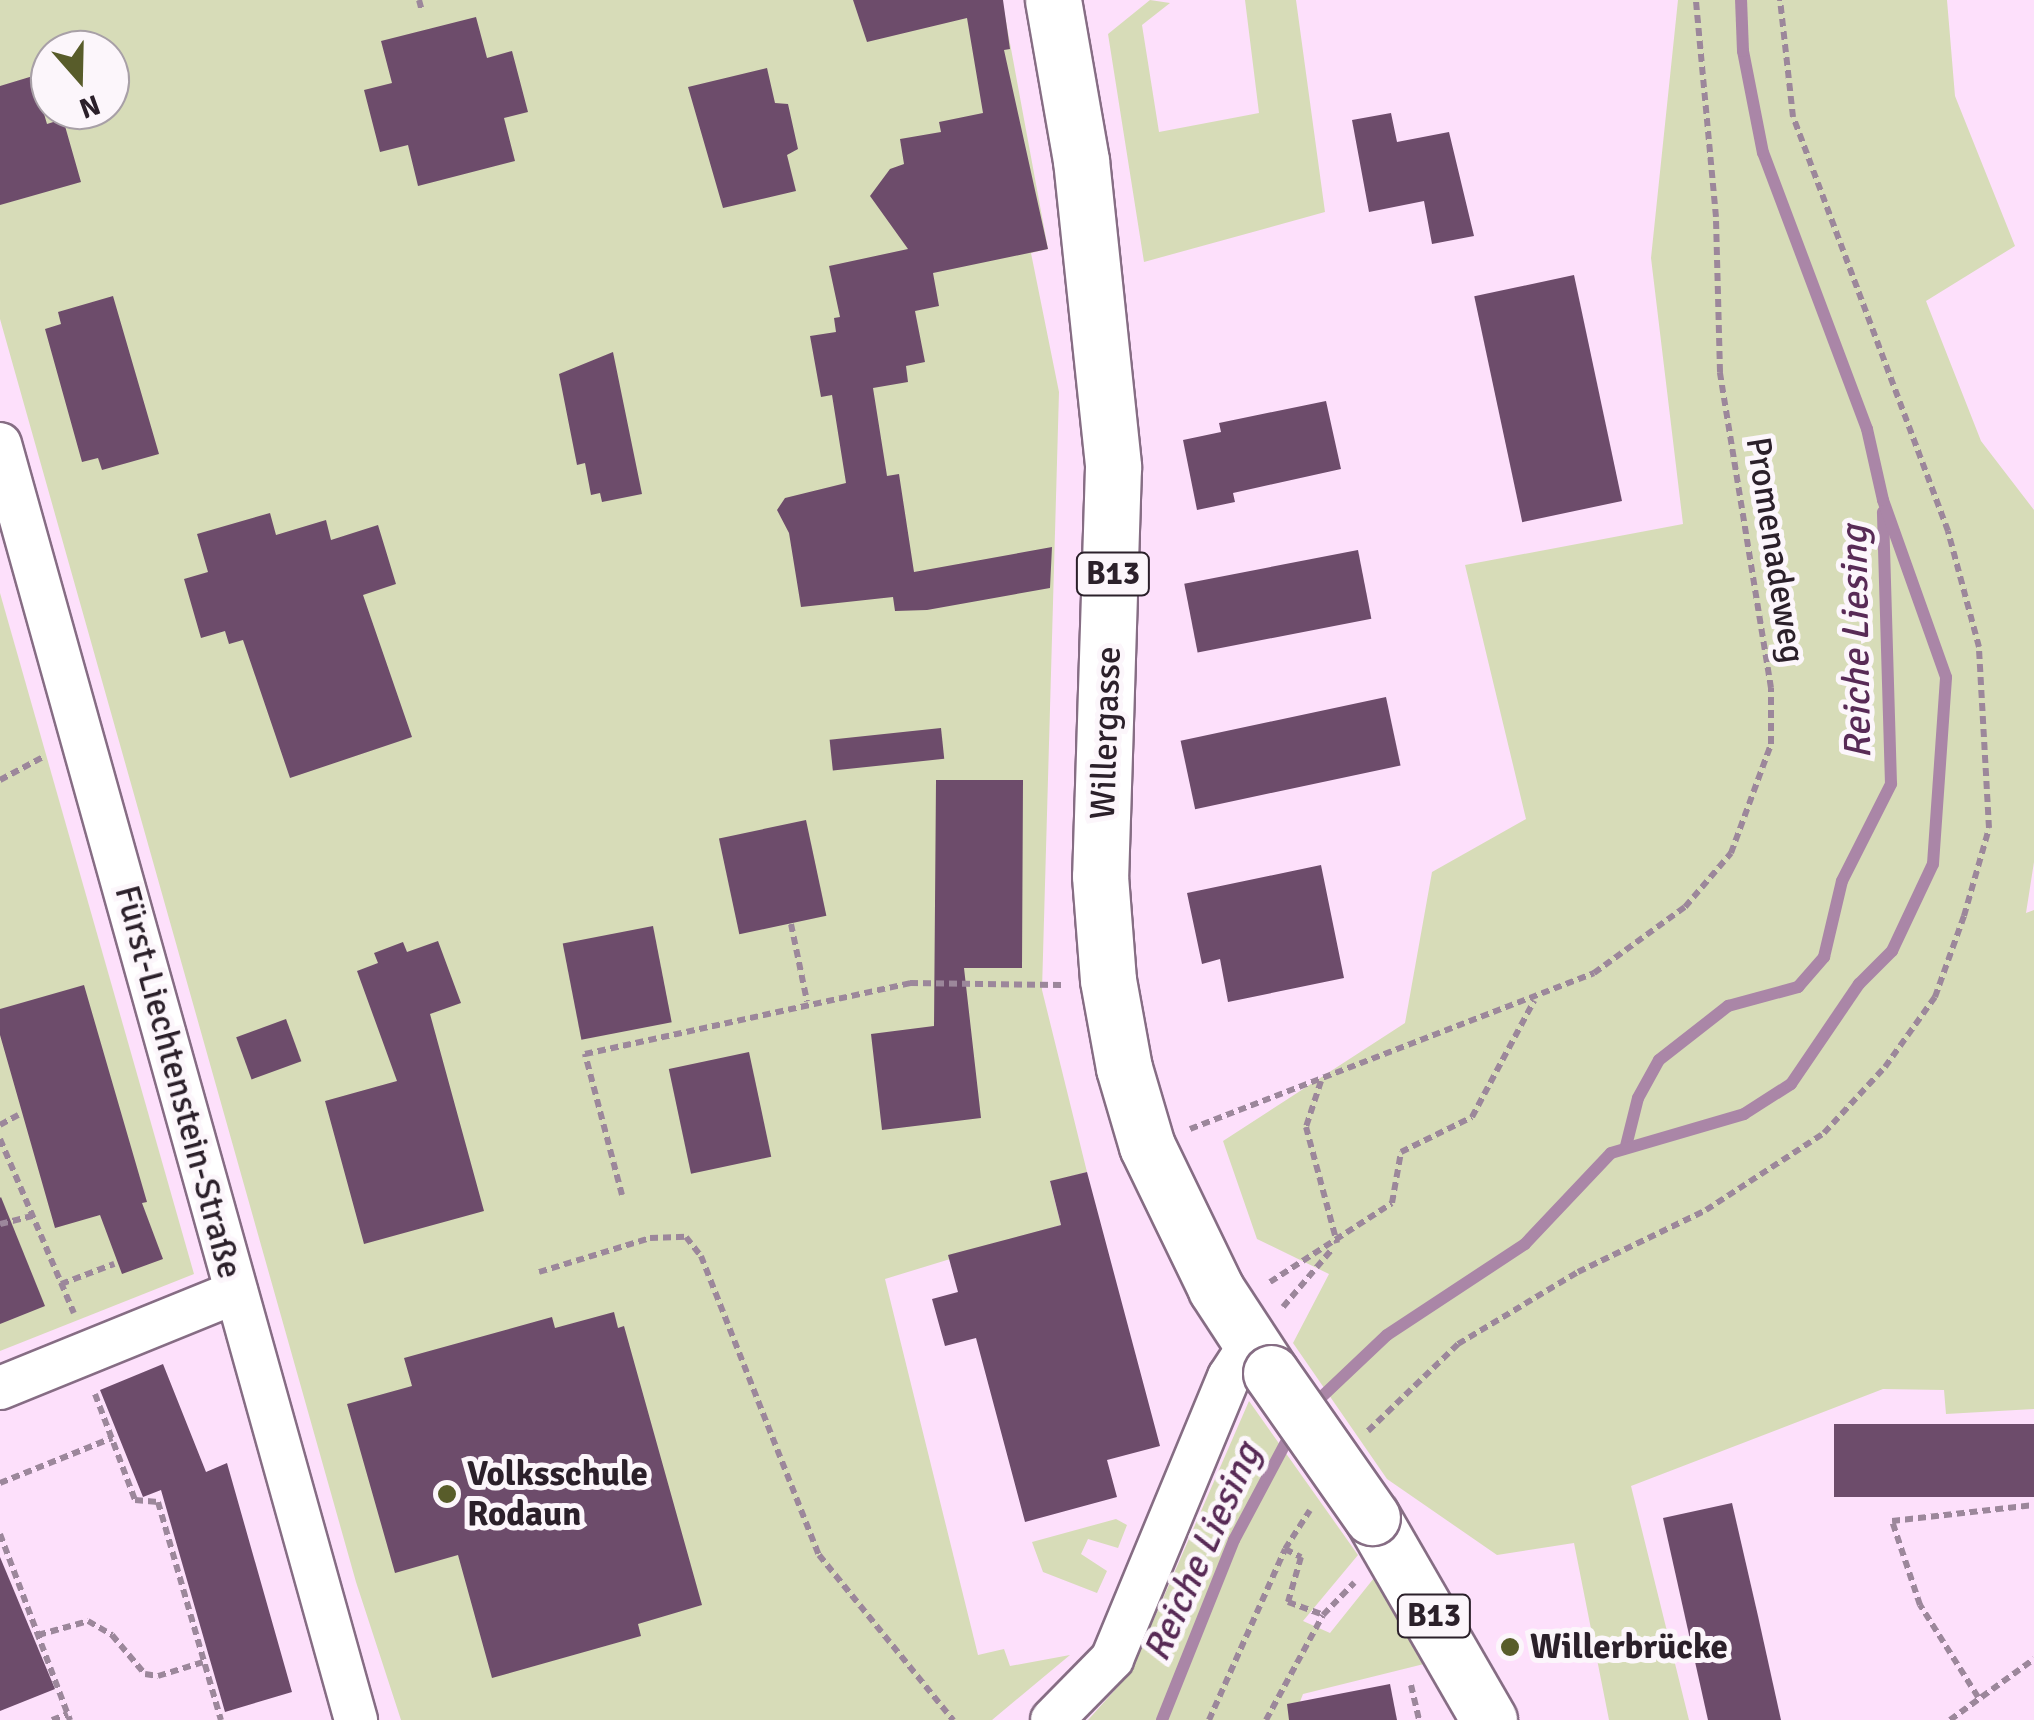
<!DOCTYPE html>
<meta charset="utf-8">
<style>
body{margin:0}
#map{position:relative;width:2034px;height:1720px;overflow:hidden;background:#fde0fb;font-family:Signika,sans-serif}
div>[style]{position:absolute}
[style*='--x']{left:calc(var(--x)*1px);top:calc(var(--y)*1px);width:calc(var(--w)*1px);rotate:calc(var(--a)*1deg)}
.green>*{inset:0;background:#d7dcb8}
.stream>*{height:12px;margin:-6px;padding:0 6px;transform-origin:6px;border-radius:6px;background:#aa86a7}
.building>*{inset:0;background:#6d4c6b;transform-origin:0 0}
.path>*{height:6px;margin-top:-3px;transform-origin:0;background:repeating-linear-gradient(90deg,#9c879b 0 8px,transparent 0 13px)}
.roads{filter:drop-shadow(2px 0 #866d84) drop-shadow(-2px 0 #866d84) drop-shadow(0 2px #866d84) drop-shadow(0 -2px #866d84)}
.minor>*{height:42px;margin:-21px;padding:0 21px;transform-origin:21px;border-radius:21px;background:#fff}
.primary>*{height:55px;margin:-27.5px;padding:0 27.5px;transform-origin:27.5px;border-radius:27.5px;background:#fff}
.bridges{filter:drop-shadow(2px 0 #866d84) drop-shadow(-2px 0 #866d84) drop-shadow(0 2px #866d84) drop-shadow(0 -2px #866d84)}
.primary-bridge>*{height:55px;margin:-27.5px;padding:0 27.5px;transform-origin:27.5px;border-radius:27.5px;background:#fff}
.dots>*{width:28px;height:28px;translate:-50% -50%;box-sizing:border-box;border:5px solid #fcf6fb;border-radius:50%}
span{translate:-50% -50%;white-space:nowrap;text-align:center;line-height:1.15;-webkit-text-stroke:10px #fcf6fb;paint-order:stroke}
.shield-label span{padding:2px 8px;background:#fcf6fb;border:2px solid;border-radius:8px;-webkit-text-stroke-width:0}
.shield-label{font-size:32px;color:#2b202a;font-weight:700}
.street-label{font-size:35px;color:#2b202a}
.poi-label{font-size:35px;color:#2b202a;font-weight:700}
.left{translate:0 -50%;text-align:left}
.water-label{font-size:38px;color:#582a56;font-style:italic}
.north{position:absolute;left:30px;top:30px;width:100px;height:100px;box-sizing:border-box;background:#fcf6fb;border:2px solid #a8a0a7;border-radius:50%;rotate:160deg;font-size:28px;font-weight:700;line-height:40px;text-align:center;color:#2b202a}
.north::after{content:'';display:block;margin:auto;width:35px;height:45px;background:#585c2a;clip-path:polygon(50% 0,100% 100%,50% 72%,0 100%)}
</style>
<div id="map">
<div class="green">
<div style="clip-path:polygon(evenodd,0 0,1002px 0,1048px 249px,1031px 253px,1059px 392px,1042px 990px,1087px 1172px,1050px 1182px,1061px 1225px,885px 1279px,978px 1655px,1004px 1649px,1010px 1666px,1070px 1655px,992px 1720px,401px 1720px,356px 1582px,0 319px,0 0,50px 50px,110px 50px,110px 110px,50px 110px,50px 50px)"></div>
<div style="clip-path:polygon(1150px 0,1170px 3px,1142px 25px,1159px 132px,1259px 113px,1245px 0,1296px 0,1325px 212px,1144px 262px,1108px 34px)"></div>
<div style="clip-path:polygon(1678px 0,1947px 0,1955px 96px,2015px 246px,1926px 301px,1981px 441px,2034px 510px,2034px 862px,2026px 913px,2034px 910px,2034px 1409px,1946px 1414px,1944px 1390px,1883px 1389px,1631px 1486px,1689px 1720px,1609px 1720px,1574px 1543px,1497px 1555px,1387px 1479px,1293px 1343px,1329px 1274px,1257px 1239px,1223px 1141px,1405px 1023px,1432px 872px,1526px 819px,1465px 565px,1683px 524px,1651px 258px)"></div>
<div style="clip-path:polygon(0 593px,194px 1274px,0 1351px)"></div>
<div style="clip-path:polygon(1249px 1401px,1358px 1555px,1303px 1621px,1330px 1633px,1374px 1578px,1428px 1663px,1303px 1694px,1293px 1720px,1088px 1720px,1131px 1672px)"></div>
<div style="clip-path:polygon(1116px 1519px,1127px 1525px,1118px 1548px,1088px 1539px,1081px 1554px,1107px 1571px,1097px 1593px,1043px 1572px,1032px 1542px)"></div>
</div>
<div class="stream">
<div style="--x:1626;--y:1146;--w:49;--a:-76"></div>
<div style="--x:1638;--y:1098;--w:43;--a:-61.1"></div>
<div style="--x:1659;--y:1060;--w:88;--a:-38"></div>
<div style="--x:1728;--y:1006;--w:73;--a:-15.2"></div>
<div style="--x:1798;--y:987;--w:40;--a:-49"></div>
<div style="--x:1824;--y:957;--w:78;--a:-76.7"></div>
<div style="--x:1842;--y:881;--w:109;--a:-63.2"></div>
<div style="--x:1891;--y:784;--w:272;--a:-91.7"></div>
<div style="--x:1312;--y:1406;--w:103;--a:-43.4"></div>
<div style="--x:1387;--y:1335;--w:165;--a:-33.4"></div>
<div style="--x:1525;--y:1244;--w:125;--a:-46.6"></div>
<div style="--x:1611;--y:1153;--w:139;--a:-16.3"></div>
<div style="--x:1744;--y:1114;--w:56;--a:-32.6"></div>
<div style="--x:1791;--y:1084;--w:121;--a:-55.8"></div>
<div style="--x:1859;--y:984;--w:47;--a:-45"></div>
<div style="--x:1892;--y:951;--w:96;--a:-64.8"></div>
<div style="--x:1933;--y:864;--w:187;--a:-86"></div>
<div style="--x:1946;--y:677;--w:188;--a:-109.6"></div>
<div style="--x:1883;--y:500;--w:73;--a:-102.7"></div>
<div style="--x:1867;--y:429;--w:295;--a:-110.6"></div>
<div style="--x:1763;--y:153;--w:104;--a:-101.1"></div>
<div style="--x:1743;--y:51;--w:51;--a:-92.2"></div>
<div style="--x:1162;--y:1720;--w:194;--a:-68.2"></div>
<div style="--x:1234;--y:1540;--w:126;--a:-62"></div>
</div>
<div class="building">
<div style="clip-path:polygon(853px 0,1003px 0,1010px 49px,1004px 50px,1048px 249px,933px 273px,939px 306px,915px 311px,925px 362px,906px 366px,908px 382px,873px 388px,887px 476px,899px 474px,914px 572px,1052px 547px,1050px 588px,927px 610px,895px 611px,893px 597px,801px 607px,789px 533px,777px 510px,785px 498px,846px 483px,832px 395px,821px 397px,810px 336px,836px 332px,834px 318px,840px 317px,829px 266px,908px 249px,870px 196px,890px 169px,904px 164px,900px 139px,941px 132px,939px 122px,983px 113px,967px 18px,867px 42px)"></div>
<div style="clip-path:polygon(476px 17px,487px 58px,512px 51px,528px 112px,504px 118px,515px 161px,418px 186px,408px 145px,380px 152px,364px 90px,392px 83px,381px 41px)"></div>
<div style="clip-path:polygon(767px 68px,775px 103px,788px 104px,798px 149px,787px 155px,796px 191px,723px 208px,688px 87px)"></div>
<div style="clip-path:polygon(33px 76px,47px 124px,63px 119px,81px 182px,0 205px,0 86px)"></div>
<div style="clip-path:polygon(1391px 113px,1397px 142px,1449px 132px,1474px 236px,1432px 244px,1424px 201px,1369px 212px,1352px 120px)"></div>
<div style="left:1574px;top:275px;width:231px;height:102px;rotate:78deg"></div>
<div style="clip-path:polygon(113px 296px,159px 454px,102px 470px,98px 458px,82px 462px,45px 329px,61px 324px,58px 312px)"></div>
<div style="clip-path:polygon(613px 352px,642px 494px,602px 502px,600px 493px,591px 495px,585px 463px,577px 465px,559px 374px)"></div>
<div style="clip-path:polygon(1326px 401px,1341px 469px,1233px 493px,1235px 502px,1197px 510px,1183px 440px,1221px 432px,1219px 423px)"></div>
<div style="clip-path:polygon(270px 513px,276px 535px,326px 520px,331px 540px,378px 525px,396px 584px,363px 595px,412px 737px,290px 778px,243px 640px,229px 644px,225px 631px,201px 638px,184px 579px,208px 572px,197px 534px)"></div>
<div style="left:1358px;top:550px;width:70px;height:177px;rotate:79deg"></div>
<div style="left:1386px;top:697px;width:70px;height:210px;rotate:78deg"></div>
<div style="left:941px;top:728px;width:31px;height:112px;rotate:84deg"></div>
<div style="clip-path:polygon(936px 780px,1023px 780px,1022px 968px,964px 968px,981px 1118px,882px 1130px,871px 1034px,934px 1026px)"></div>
<div style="left:806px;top:820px;width:98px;height:89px;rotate:78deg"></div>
<div style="clip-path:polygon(1321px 865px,1344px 978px,1228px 1002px,1220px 959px,1202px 964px,1187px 893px)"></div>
<div style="left:653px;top:926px;width:98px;height:92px;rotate:79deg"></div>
<div style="clip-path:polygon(438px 941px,461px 1003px,430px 1014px,484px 1211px,364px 1244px,325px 1101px,397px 1081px,357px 971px,378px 963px,374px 953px,403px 942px,407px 952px)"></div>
<div style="clip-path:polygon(84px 985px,147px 1202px,142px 1203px,163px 1259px,122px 1274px,100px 1215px,55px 1228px,0 1035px,0 1009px)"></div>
<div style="left:286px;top:1019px;width:45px;height:53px;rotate:70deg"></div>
<div style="left:749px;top:1052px;width:107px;height:82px;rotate:78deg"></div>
<div style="clip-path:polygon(1087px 1172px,1160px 1446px,1107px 1460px,1117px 1497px,1025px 1522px,976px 1338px,945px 1346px,932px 1299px,958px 1292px,948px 1255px,1061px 1225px,1050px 1181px)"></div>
<div style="clip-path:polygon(1px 1197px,45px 1306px,0 1324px,0 1198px)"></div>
<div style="clip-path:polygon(614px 1312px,618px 1328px,624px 1326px,702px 1605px,638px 1624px,641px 1636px,492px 1678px,458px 1555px,395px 1573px,347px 1404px,412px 1386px,404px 1358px,552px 1317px,555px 1328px)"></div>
<div style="clip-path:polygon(163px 1364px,206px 1472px,227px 1463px,292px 1692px,225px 1712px,161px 1490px,143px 1497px,100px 1390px)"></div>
<div style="left:2034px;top:1424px;width:73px;height:200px;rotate:90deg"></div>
<div style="clip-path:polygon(1732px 1503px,1758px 1616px,1781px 1720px,1708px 1720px,1663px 1518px)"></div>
<div style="clip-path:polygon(0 1557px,55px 1689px,0 1711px)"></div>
<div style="clip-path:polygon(1390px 1684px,1397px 1720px,1289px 1720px,1287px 1704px)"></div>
</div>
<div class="path">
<div style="--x:419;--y:0;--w:11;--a:75"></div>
<div style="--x:0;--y:780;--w:49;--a:-28.1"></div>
<div style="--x:791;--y:924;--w:79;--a:78.3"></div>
<div style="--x:1321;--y:1081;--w:48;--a:108.1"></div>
<div style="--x:1306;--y:1127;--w:120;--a:75"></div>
<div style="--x:0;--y:1125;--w:21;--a:-29"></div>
<div style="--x:1190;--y:1129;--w:433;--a:-21.1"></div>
<div style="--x:1594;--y:973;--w:112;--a:-36"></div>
<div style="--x:1685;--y:907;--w:71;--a:-49.6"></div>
<div style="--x:1731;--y:853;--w:116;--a:-69.8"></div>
<div style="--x:1771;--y:744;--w:56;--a:-90"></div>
<div style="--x:1771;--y:688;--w:320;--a:-99.2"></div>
<div style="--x:1720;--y:372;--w:155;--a:-91.5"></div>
<div style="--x:1716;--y:217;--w:218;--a:-95.3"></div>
<div style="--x:0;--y:1139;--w:189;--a:67"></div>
<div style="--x:622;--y:1195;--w:146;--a:-104.7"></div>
<div style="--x:585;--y:1054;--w:333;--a:-12.3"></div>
<div style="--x:910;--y:983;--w:152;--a:0.8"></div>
<div style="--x:0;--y:1224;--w:32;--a:-14"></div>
<div style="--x:539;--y:1272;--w:116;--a:-17"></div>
<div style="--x:650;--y:1238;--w:36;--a:-2"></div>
<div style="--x:686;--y:1237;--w:24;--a:52"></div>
<div style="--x:701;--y:1256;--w:321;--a:68.5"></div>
<div style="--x:819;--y:1555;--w:213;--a:50.9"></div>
<div style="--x:1270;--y:1282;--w:145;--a:-32.9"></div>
<div style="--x:1392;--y:1203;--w:52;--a:-80"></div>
<div style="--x:1401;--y:1152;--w:79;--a:-26.2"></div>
<div style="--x:1472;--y:1117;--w:132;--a:-61.9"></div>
<div style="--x:61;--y:1284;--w:57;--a:-20.7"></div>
<div style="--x:1283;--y:1307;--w:77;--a:-49.7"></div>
<div style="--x:95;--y:1394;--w:113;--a:69.3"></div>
<div style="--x:135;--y:1500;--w:23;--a:5"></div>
<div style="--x:158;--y:1502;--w:227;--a:73.9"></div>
<div style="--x:1368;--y:1431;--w:125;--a:-44"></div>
<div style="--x:1458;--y:1344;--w:140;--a:-31"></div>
<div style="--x:1578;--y:1272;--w:142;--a:-25.8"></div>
<div style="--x:1706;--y:1210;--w:141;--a:-33.1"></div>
<div style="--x:1824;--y:1133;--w:90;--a:-47.3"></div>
<div style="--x:1885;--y:1067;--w:86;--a:-54.5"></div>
<div style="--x:1935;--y:997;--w:86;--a:-70.3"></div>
<div style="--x:1964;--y:916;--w:91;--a:-74.1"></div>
<div style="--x:1989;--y:828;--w:181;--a:-93.2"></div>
<div style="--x:1979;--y:647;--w:120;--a:-105"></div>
<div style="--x:1948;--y:531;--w:442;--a:-110.5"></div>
<div style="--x:1793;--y:117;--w:118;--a:-96.3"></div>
<div style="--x:0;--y:1483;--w:121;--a:-21.9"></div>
<div style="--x:0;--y:1534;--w:199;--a:69.4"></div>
<div style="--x:1285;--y:1549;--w:18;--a:27"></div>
<div style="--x:1301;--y:1557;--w:47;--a:106.1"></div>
<div style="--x:1288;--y:1602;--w:37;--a:20"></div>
<div style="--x:38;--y:1635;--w:52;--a:-15.6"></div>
<div style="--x:88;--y:1621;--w:28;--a:30"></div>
<div style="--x:112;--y:1635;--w:51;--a:49.8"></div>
<div style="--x:145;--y:1674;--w:13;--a:9"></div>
<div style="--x:158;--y:1676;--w:47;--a:-17.3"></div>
<div style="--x:1411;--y:1685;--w:36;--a:77"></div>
<div style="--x:1978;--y:1697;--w:109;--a:-122.2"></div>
<div style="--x:1920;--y:1605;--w:89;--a:-108.4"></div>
<div style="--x:1892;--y:1521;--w:143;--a:-6.4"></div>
<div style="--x:52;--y:1720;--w:17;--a:-21"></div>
<div style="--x:1209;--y:1720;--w:187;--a:-66"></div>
<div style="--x:1285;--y:1549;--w:46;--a:-57.3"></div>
<div style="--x:1266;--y:1720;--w:119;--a:-61.5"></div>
<div style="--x:1323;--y:1615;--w:45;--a:-45.9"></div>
<div style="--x:1950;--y:1720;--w:104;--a:-36"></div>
</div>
<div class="roads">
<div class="minor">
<div style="--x:0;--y:444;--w:1325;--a:74.41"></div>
<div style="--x:0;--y:1388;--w:255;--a:-22.1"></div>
<div style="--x:1052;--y:1720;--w:86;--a:-45.5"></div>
<div style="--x:1112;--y:1659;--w:305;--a:-67.5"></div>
<div style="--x:1229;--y:1377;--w:38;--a:-57"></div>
</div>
<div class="primary">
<div style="--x:1053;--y:0;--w:162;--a:80.1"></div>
<div style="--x:1081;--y:160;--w:309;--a:84"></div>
<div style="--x:1113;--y:467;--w:409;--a:91.8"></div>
<div style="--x:1100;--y:876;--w:104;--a:85.6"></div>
<div style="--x:1108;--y:980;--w:89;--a:79.7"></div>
<div style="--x:1124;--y:1068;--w:81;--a:73.6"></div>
<div style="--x:1147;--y:1146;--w:159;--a:64.2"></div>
<div style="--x:1216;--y:1289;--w:100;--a:56.8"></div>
<div style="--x:1372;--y:1517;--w:234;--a:60"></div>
</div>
</div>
<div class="bridges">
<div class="primary-bridge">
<div style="--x:1271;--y:1373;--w:176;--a:55"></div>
</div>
</div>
<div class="dots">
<div style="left:447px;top:1494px;background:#585c2a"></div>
<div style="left:1510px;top:1647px;background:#585c2a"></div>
</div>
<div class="shield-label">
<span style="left:1113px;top:574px">B13</span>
<span style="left:1434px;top:1616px">B13</span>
</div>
<div class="street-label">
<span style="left:1775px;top:550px;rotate:81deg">Promenadeweg</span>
<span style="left:1106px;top:733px;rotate:-88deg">Willergasse</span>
<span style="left:178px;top:1082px;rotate:75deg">Fürst-Liechtenstein-Straße</span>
</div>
<div class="poi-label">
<span class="left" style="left:467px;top:1494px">Volksschule<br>Rodaun</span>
<span class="left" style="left:1530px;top:1647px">Willerbrücke</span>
</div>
<div class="water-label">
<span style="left:1856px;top:642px;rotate:-91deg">Reiche Liesing</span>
<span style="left:1202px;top:1552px;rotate:-66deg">Reiche Liesing</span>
</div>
<div class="north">N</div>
</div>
